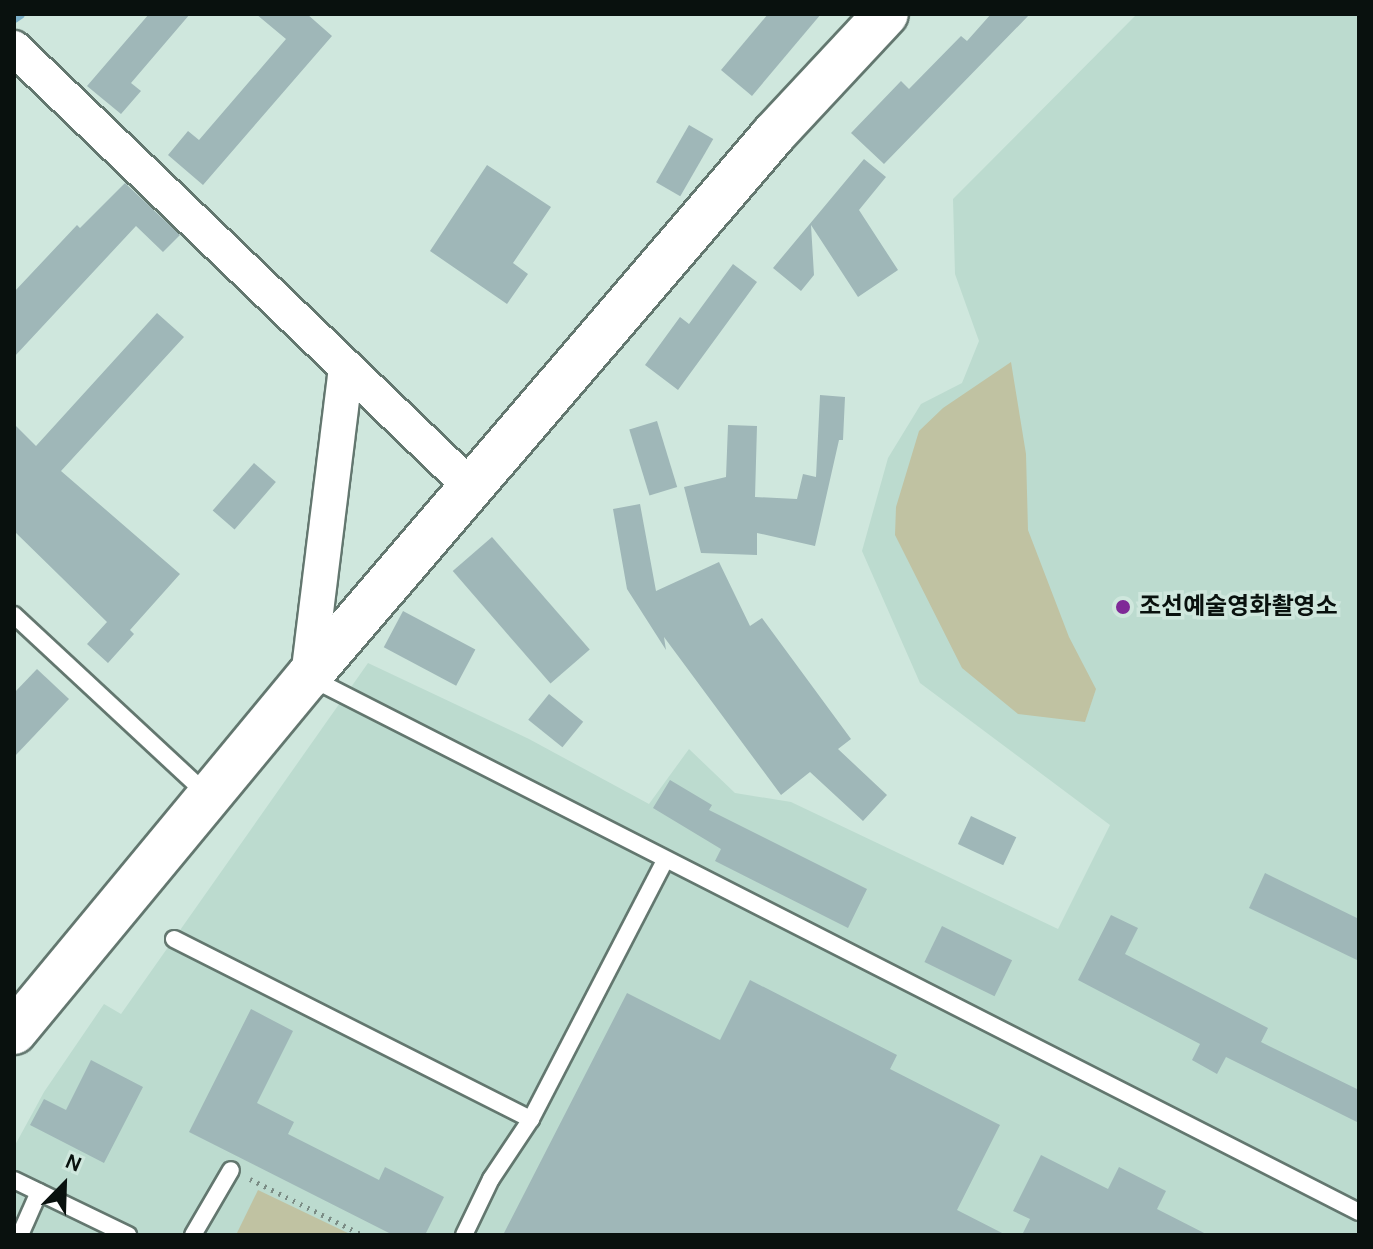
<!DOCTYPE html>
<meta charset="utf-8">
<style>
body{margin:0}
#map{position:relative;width:1373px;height:1249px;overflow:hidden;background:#cfe7dd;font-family:Karla,"Noto Sans KR",sans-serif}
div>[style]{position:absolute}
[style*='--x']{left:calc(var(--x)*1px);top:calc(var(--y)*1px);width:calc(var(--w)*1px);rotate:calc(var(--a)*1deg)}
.built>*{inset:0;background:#bcdbcf}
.green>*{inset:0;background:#c0c2a2}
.stream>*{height:9px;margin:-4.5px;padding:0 4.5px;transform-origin:4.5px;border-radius:4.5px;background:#7db1c9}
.building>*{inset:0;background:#9fb7b8;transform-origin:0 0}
.path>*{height:5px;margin-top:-2.5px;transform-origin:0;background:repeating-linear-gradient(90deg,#7b8c85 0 2px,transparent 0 8px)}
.roads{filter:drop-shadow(2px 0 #63776f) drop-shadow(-2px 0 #63776f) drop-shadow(0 2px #63776f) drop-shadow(0 -2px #63776f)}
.lane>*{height:16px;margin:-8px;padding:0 8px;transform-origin:8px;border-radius:8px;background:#fff}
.street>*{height:34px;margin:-17px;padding:0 17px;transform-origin:17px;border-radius:17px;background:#fff}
.secondary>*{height:44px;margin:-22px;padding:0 22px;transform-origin:22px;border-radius:22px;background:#fff}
.dots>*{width:22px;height:22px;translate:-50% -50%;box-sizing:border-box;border:4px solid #cfe7dd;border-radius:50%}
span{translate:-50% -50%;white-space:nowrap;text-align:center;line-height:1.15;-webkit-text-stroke:7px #cfe7dd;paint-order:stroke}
.poi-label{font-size:24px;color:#09110e;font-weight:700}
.left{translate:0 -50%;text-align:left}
.frame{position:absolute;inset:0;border:16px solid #09110e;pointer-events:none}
.north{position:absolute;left:24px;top:1145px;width:80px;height:80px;-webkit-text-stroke:6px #cfe7dd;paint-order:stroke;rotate:23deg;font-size:22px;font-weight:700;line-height:32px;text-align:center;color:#09110e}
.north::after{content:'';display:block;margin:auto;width:28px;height:36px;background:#09110e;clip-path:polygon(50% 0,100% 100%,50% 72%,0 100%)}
</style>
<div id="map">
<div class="built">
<div style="clip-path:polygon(1137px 14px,1359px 14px,1359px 1235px,14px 1235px,14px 1147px,44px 1092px,104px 1004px,121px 1014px,368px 663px,529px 739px,649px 804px,689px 749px,735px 793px,791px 802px,1058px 929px,1110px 825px,920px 683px,862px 551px,888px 458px,921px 404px,962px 383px,979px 341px,955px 274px,953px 199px)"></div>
</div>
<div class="green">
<div style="clip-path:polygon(1011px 362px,1026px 454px,1028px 530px,1069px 637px,1096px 689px,1085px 722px,1018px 714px,962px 668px,895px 535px,896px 507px,919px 431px,943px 408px)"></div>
<div style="clip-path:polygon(258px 1190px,352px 1235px,236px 1235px)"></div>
</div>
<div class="stream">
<div style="--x:14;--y:18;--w:7;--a:-34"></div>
</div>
<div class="building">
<div style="clip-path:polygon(149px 14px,190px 14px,131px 83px,141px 91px,121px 114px,87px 86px)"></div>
<div style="clip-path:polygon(256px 14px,307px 14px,332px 36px,203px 185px,168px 155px,188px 131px,199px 140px,286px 39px)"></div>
<div style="clip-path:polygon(768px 14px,821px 14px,752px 96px,721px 70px)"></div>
<div style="clip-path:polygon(991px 14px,1030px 14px,884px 164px,851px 133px,901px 81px,909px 89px,961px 36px,967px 41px)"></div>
<div style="left:689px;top:125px;width:28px;height:66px;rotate:30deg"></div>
<div style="clip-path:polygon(864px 159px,886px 177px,859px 210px,898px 270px,858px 297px,811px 225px,814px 275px,801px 291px,773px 268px)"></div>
<div style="clip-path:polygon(487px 165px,551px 207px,513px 263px,528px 274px,507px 304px,430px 251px)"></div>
<div style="clip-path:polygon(125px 183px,180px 235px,163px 252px,136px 226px,14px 357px,14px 292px,77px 225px,80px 228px)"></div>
<div style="clip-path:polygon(733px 264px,757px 282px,678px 390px,645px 365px,680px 317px,689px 324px)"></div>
<div style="clip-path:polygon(157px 313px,184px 337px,61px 471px,180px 574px,130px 630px,134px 634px,108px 663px,87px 644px,107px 622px,14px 531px,14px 424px,36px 446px)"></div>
<div style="clip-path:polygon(820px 395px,845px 397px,843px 440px,839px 440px,815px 546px,757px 533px,757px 555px,701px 553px,684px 487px,726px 477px,728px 425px,757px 426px,755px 497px,797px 499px,803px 474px,816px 477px)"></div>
<div style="left:657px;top:421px;width:69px;height:29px;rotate:73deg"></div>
<div style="left:254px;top:463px;width:29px;height:63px;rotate:41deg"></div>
<div style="clip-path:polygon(640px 504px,656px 591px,719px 562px,750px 626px,762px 618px,851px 739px,838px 749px,887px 795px,863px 821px,810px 772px,781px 795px,664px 637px,666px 650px,627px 589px,613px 509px)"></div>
<div style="left:492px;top:537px;width:149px;height:52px;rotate:49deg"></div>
<div style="left:403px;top:611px;width:82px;height:41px;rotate:28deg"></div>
<div style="clip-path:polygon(37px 669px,69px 699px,14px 757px,14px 693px)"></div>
<div style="left:549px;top:694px;width:44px;height:33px;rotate:39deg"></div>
<div style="clip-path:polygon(670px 780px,712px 805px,709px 810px,867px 889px,848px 928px,715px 861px,721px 849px,653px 808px)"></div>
<div style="left:971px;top:816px;width:50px;height:31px;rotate:25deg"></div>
<div style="clip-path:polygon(1265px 873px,1359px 919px,1359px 961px,1249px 908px)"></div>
<div style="clip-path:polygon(1111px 915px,1138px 928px,1125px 954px,1268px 1028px,1261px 1042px,1359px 1090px,1359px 1123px,1226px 1057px,1217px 1074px,1192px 1060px,1200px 1044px,1078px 980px)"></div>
<div style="left:942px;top:926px;width:78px;height:40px;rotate:26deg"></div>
<div style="clip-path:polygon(750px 980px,897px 1055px,890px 1069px,1000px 1125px,957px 1210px,1006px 1235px,503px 1235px,627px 993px,720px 1040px)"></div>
<div style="clip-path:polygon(251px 1009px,293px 1031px,257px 1103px,294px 1122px,288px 1134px,379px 1180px,385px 1167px,444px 1197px,425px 1235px,393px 1235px,189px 1132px)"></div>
<div style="clip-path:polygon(91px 1060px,143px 1087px,104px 1163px,30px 1125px,44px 1099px,66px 1110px)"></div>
<div style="clip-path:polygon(1041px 1155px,1108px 1189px,1119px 1167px,1166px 1191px,1157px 1209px,1208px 1235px,1022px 1235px,1030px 1219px,1013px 1211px)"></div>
</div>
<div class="path">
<div style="--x:250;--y:1179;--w:126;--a:26.4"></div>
</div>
<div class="roads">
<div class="lane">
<div style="--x:14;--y:615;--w:265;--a:42.9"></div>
<div style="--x:309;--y:677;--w:1178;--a:27"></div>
<div style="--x:174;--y:939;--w:400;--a:26.8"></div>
<div style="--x:14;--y:1180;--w:127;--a:25.8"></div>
<div style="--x:20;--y:1235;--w:47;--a:-66.2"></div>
<div style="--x:193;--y:1235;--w:75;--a:-59.7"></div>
<div style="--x:464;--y:1235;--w:62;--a:-64.3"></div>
<div style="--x:491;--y:1179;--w:72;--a:-56.3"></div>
<div style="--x:531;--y:1119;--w:292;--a:-62.6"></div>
</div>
<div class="street">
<div style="--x:14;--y:48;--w:634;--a:43.85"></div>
<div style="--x:308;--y:677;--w:312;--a:-83"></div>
</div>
<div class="secondary">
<div style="--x:14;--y:1032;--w:461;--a:-50.4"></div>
<div style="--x:308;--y:677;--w:716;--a:-49.36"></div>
<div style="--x:774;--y:134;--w:164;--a:-47"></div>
</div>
</div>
<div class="dots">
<div style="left:1123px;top:607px;background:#7f2997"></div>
</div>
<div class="poi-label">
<span class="left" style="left:1139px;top:607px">조선예술영화촬영소</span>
</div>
<div class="frame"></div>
<div class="north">N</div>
</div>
